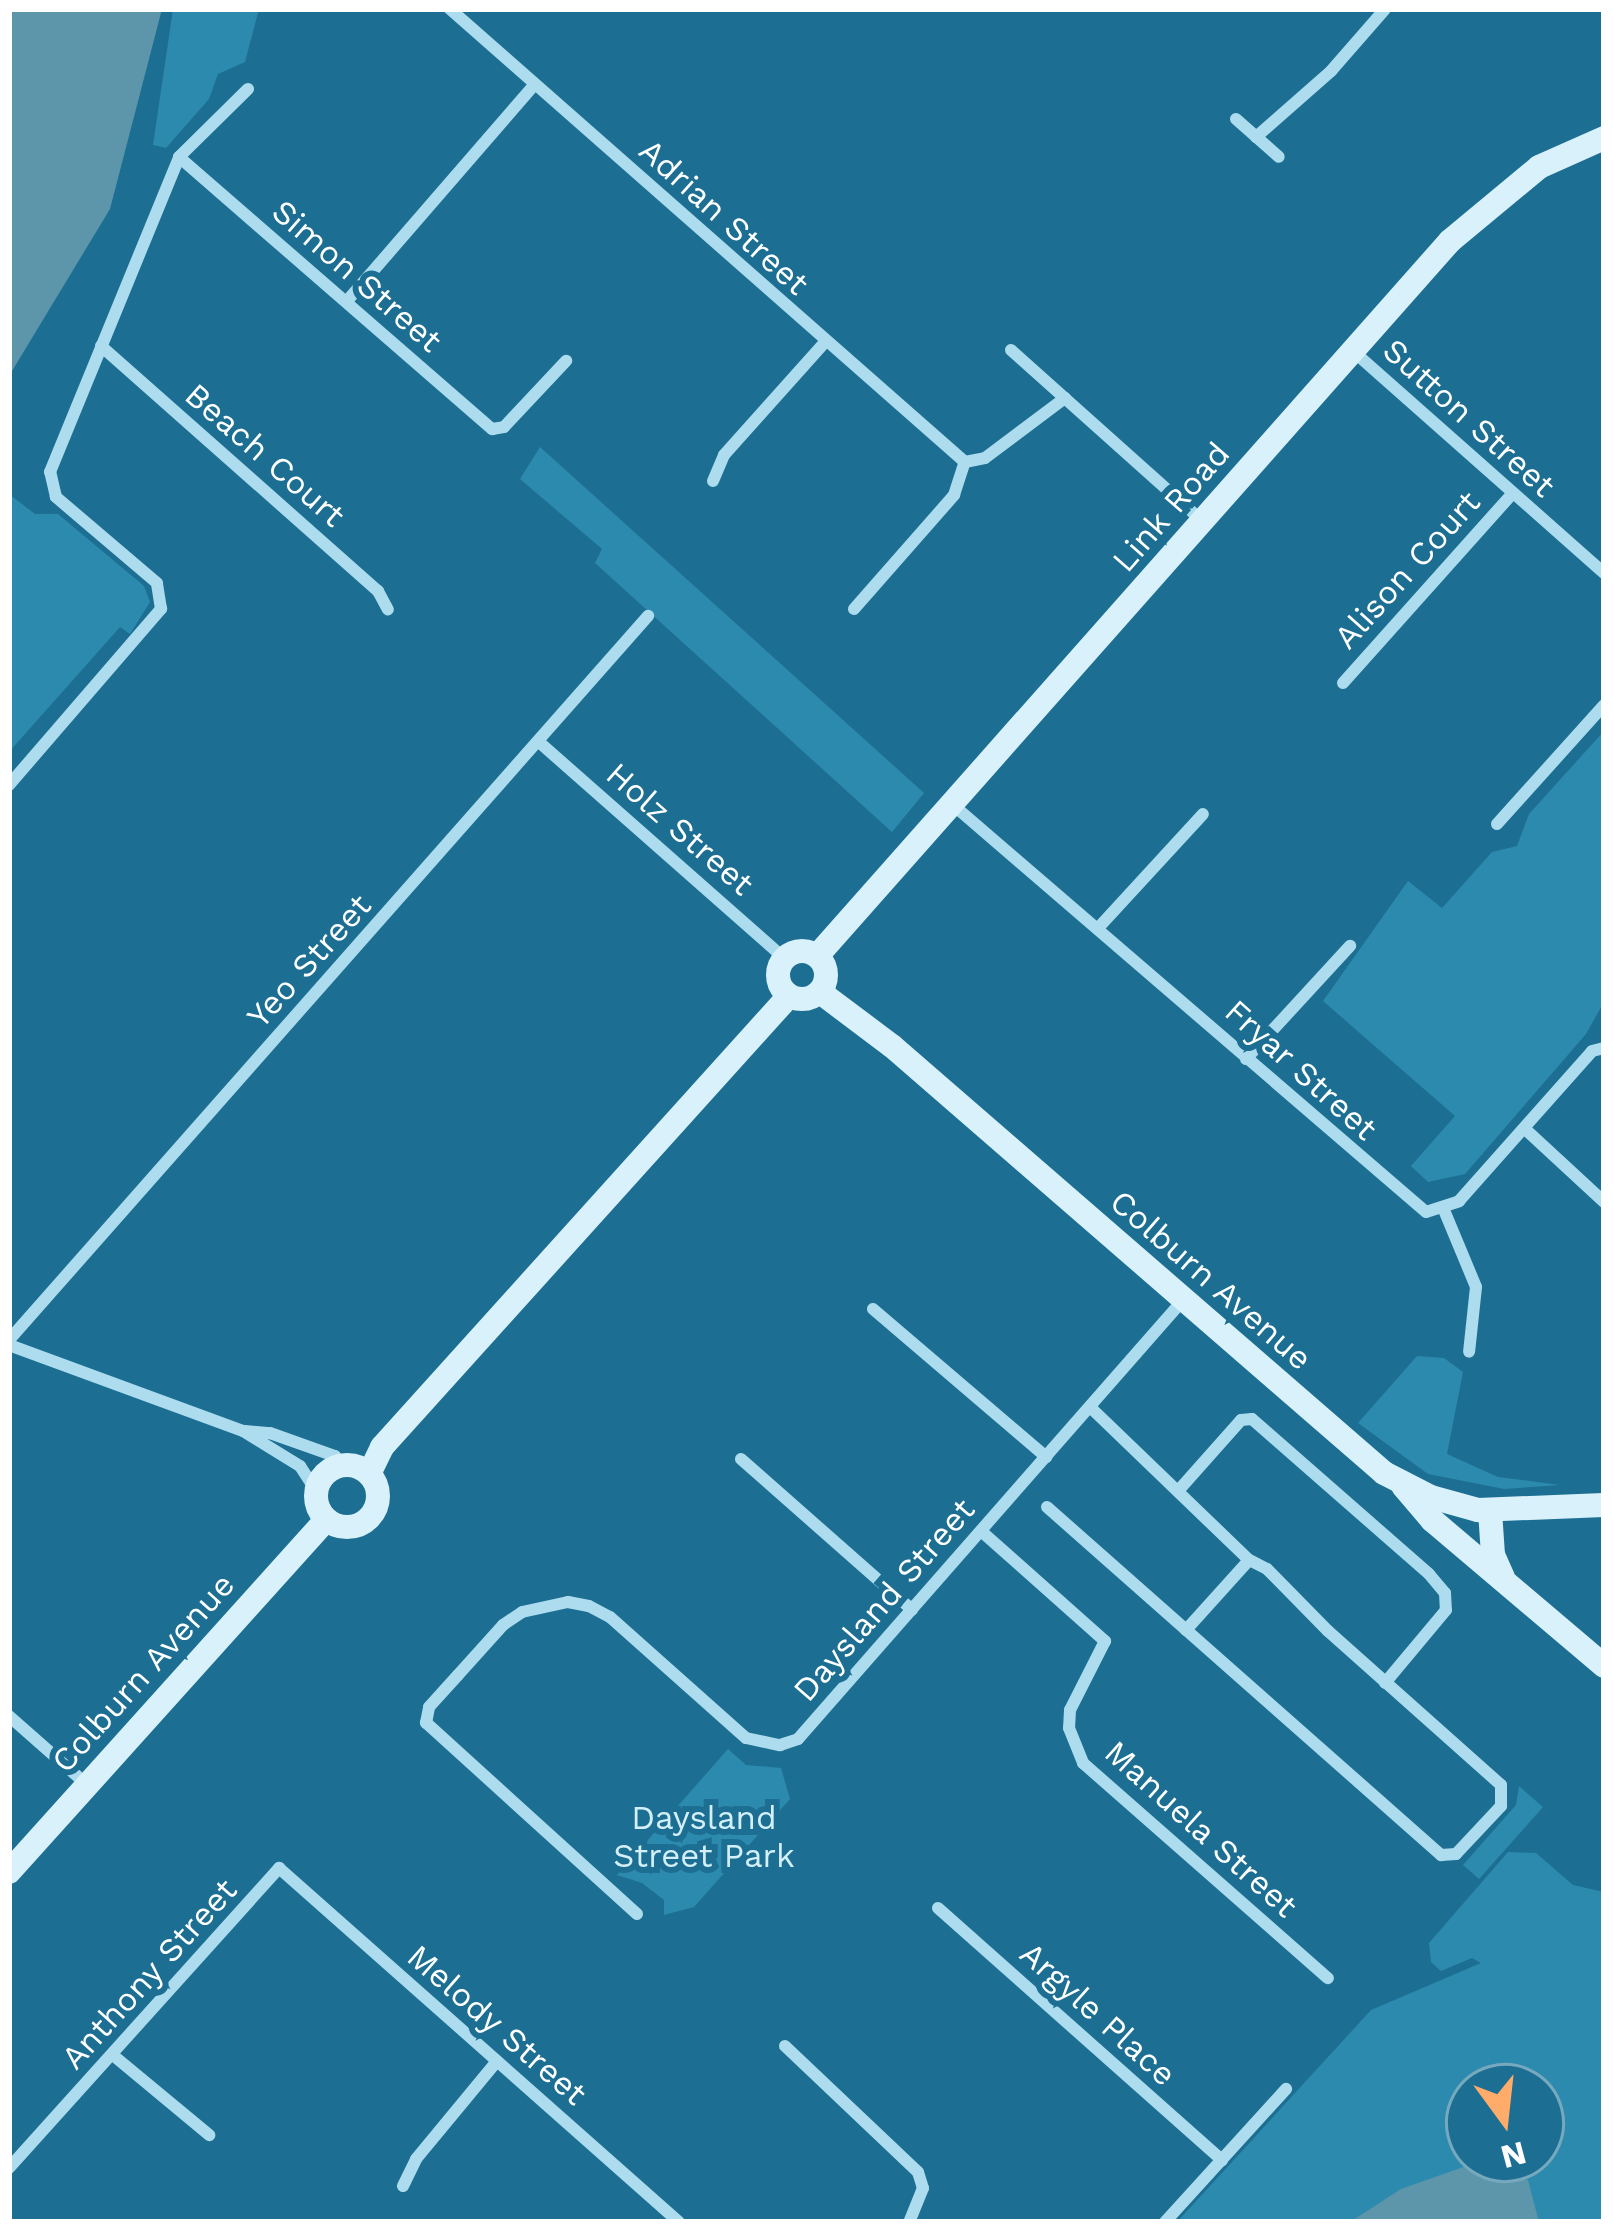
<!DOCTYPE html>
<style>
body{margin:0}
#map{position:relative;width:1613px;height:2231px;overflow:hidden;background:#1c6f92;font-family:"Work Sans",sans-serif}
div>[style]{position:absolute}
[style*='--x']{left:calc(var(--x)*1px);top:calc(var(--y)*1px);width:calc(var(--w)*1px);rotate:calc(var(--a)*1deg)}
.green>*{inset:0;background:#2c8aae}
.water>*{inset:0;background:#5d95ab}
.street>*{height:12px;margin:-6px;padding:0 6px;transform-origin:6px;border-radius:6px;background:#acdcee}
.secondary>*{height:24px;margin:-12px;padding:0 12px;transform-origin:12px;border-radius:12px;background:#d9f1fa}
.secondary>.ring{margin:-12px;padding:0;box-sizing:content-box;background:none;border:24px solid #d9f1fa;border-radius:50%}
span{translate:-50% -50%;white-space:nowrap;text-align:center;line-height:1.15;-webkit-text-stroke:12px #1c6f92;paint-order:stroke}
.street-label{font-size:33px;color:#fff}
.park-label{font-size:33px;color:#d3effa}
.frame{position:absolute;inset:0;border:12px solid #fff;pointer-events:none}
.north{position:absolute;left:1445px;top:2063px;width:120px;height:120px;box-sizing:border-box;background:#1c6f92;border:3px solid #77a9be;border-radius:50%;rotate:165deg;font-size:33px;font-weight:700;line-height:48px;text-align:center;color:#fff}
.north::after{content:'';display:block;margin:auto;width:42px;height:54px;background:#ffab6a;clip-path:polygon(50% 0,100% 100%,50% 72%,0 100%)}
</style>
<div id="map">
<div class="green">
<div style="clip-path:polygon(173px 9px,259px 9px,245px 62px,218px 74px,209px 99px,166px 148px,153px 145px)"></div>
<div style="clip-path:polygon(540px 447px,924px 793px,892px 832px,595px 563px,602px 549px,520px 479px)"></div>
<div style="clip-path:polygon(9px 494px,35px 514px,58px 514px,144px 586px,150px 602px,130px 634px,120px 627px,9px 752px)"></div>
<div style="clip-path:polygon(1604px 731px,1604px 1002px,1586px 1034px,1465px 1174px,1428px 1182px,1411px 1166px,1455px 1116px,1323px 1001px,1408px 881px,1442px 908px,1492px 852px,1517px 846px,1529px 814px)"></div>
<div style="clip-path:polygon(1417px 1356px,1444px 1358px,1463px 1372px,1447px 1454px,1498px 1477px,1560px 1485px,1504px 1489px,1428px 1474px,1358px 1423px)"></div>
<div style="clip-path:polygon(728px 1749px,746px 1765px,781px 1768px,790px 1799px,694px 1907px,664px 1915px,664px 1900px,642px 1883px,617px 1875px)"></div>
<div style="clip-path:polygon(1519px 1786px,1543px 1807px,1479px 1879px,1463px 1865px,1516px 1805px)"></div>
<div style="clip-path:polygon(evenodd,1508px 1852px,1536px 1853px,1573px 1885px,1604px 1892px,1604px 2222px,1177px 2222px,1371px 2010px,1481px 1963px,1472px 1958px,1441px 1971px,1431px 1962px,1429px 1943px,1508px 1852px,1469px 2087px,1541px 2087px,1541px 2159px,1469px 2159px,1469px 2087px)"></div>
</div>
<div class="water">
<div style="clip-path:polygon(9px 9px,162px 9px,110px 209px,9px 376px)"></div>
<div style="clip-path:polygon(1469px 2165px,1528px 2180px,1539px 2222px,1350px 2222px,1401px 2189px)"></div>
</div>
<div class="street">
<div style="--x:450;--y:9;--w:686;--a:41.34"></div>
<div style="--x:1236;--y:119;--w:57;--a:41.5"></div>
<div style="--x:1256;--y:137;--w:100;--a:-41.3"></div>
<div style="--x:1331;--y:71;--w:82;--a:-48.9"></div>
<div style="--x:179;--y:157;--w:415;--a:41"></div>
<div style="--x:492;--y:429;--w:12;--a:-9"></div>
<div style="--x:504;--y:427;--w:91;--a:-46.8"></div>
<div style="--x:347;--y:301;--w:286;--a:-49.1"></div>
<div style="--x:101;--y:346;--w:370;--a:41.5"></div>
<div style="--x:378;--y:591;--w:21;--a:62"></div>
<div style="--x:1011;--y:350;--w:256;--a:41.8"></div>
<div style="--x:1353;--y:351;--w:335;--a:41.5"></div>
<div style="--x:713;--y:481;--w:28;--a:-67"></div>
<div style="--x:724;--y:455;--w:150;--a:-48.2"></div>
<div style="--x:854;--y:609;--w:152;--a:-48.7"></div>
<div style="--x:954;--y:495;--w:35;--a:-72"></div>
<div style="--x:965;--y:462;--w:20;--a:-11"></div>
<div style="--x:985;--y:458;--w:100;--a:-36.9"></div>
<div style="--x:1343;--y:683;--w:254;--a:-48.2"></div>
<div style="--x:539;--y:742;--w:327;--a:41.4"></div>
<div style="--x:9;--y:785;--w:233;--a:-49.2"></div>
<div style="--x:161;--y:609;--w:26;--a:-99"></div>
<div style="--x:157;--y:583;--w:133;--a:-139.6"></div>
<div style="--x:56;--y:497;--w:26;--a:-103"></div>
<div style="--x:50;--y:472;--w:340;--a:-67.7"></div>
<div style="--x:179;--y:157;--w:97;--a:-44.6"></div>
<div style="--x:952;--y:804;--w:625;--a:40.72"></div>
<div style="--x:1426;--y:1212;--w:35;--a:-18"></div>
<div style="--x:1459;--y:1201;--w:200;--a:-48.4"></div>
<div style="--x:1592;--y:1051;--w:12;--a:-14"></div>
<div style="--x:1497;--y:824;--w:160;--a:-48"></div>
<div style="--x:1100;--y:926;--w:152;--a:-47.4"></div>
<div style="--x:1246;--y:1059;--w:154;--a:-47.4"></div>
<div style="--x:1525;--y:1129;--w:108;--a:42.7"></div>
<div style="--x:1444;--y:1210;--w:83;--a:67.4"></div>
<div style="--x:1476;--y:1287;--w:65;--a:96.1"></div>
<div style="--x:873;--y:1309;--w:228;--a:40.5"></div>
<div style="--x:9;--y:1340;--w:966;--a:-48.57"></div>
<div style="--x:9;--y:1345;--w:249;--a:20.2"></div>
<div style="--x:243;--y:1431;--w:67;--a:31.6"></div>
<div style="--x:300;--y:1466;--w:30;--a:57"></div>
<div style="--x:245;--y:1431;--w:25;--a:5"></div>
<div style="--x:270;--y:1433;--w:69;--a:19.5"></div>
<div style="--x:335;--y:1456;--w:11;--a:68"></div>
<div style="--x:741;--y:1459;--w:228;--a:41.4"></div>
<div style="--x:1178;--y:1491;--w:95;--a:-48.4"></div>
<div style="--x:1241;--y:1420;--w:11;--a:-5"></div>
<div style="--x:1252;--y:1419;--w:235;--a:41.2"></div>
<div style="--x:1429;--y:1574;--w:25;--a:50"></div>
<div style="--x:1445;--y:1593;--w:17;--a:87"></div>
<div style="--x:1446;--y:1610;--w:95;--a:129.9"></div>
<div style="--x:1047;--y:1507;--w:526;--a:41.45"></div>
<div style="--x:1441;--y:1855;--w:15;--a:-4"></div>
<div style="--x:1456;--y:1854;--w:66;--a:-46.8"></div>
<div style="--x:1501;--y:1806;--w:21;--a:-90"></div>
<div style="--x:1501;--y:1785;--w:232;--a:-138.3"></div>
<div style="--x:1328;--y:1631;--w:87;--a:-134.5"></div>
<div style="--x:1267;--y:1569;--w:20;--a:-153"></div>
<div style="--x:1249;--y:1560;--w:221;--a:-136.1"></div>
<div style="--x:981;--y:1531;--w:166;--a:41.6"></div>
<div style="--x:1105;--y:1641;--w:77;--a:116.9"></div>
<div style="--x:1070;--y:1710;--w:18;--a:93"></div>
<div style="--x:1069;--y:1728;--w:38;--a:68"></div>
<div style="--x:1083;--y:1763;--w:326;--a:41.3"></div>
<div style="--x:1186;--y:1630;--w:94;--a:-48"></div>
<div style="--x:9;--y:1716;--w:103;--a:41.4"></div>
<div style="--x:938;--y:1908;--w:380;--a:41.6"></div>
<div style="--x:637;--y:1914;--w:285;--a:-137.8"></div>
<div style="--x:426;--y:1723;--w:16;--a:-79"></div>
<div style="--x:429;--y:1707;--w:43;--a:-47.8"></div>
<div style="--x:458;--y:1675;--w:67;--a:-48"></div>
<div style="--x:503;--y:1625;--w:23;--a:-34"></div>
<div style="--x:522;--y:1612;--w:47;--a:-12.3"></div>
<div style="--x:568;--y:1602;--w:21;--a:11"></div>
<div style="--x:589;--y:1606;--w:24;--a:28"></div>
<div style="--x:610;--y:1617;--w:182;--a:41.7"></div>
<div style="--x:746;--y:1738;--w:35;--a:12"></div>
<div style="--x:780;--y:1745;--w:19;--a:-18"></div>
<div style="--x:798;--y:1739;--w:584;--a:-48.75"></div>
<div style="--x:785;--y:2046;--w:183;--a:43.5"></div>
<div style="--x:918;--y:2172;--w:17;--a:73"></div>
<div style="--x:923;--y:2188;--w:37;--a:112"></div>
<div style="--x:114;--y:2056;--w:124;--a:39.7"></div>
<div style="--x:9;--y:2168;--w:404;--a:-48"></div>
<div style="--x:279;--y:1868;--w:534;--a:41.51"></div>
<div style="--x:403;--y:2186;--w:30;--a:-64"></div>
<div style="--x:416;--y:2159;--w:127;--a:-50.4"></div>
<div style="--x:1165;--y:2222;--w:180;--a:-47.7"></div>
</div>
<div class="secondary">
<div class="ring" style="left:778px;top:951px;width:24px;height:24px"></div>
<div style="--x:817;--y:956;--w:955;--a:-48.48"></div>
<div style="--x:1450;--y:241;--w:116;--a:-39.7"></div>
<div style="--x:1539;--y:167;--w:71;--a:-24"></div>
<div style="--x:820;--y:992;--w:90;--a:36.9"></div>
<div style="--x:892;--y:1046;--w:651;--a:40.95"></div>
<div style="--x:1384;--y:1473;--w:53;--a:27.1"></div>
<div style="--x:1431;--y:1497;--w:49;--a:15.5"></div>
<div style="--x:1478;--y:1510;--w:126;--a:-2.3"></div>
<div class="ring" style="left:316px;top:1465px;width:38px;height:38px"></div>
<div style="--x:369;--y:1474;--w:30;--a:-64"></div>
<div style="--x:382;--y:1447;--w:607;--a:-47.94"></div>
<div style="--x:1403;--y:1486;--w:45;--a:49.5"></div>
<div style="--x:1432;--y:1520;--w:226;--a:40.3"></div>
<div style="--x:1490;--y:1511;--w:44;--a:86.1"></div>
<div style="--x:1493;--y:1555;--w:24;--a:66"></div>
<div style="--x:9;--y:1872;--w:474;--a:-48"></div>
</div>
<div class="street-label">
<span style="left:724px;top:217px;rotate:42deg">Adrian Street</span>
<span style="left:357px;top:276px;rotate:41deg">Simon Street</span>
<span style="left:1469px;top:418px;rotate:42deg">Sutton Street</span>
<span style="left:265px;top:455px;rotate:41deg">Beach Court</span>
<span style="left:1171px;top:507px;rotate:-49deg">Link Road</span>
<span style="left:1407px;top:570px;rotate:-48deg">Alison Court</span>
<span style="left:680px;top:829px;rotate:41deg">Holz Street</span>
<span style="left:309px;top:961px;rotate:-48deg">Yeo Street</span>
<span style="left:1301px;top:1070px;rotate:42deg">Fryar Street</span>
<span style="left:1211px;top:1280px;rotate:41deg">Colburn Avenue</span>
<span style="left:884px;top:1600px;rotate:-49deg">Daysland Street</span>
<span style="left:143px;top:1673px;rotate:-48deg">Colburn Avenue</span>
<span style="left:1201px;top:1829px;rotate:42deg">Manuela Street</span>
<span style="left:149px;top:1974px;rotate:-48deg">Anthony Street</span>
<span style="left:1098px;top:2014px;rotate:42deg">Argyle Place</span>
<span style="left:497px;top:2025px;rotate:41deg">Melody Street</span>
</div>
<div class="park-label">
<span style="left:704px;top:1837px">Daysland<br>Street Park</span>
</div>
<div class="frame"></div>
<div class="north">N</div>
</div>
